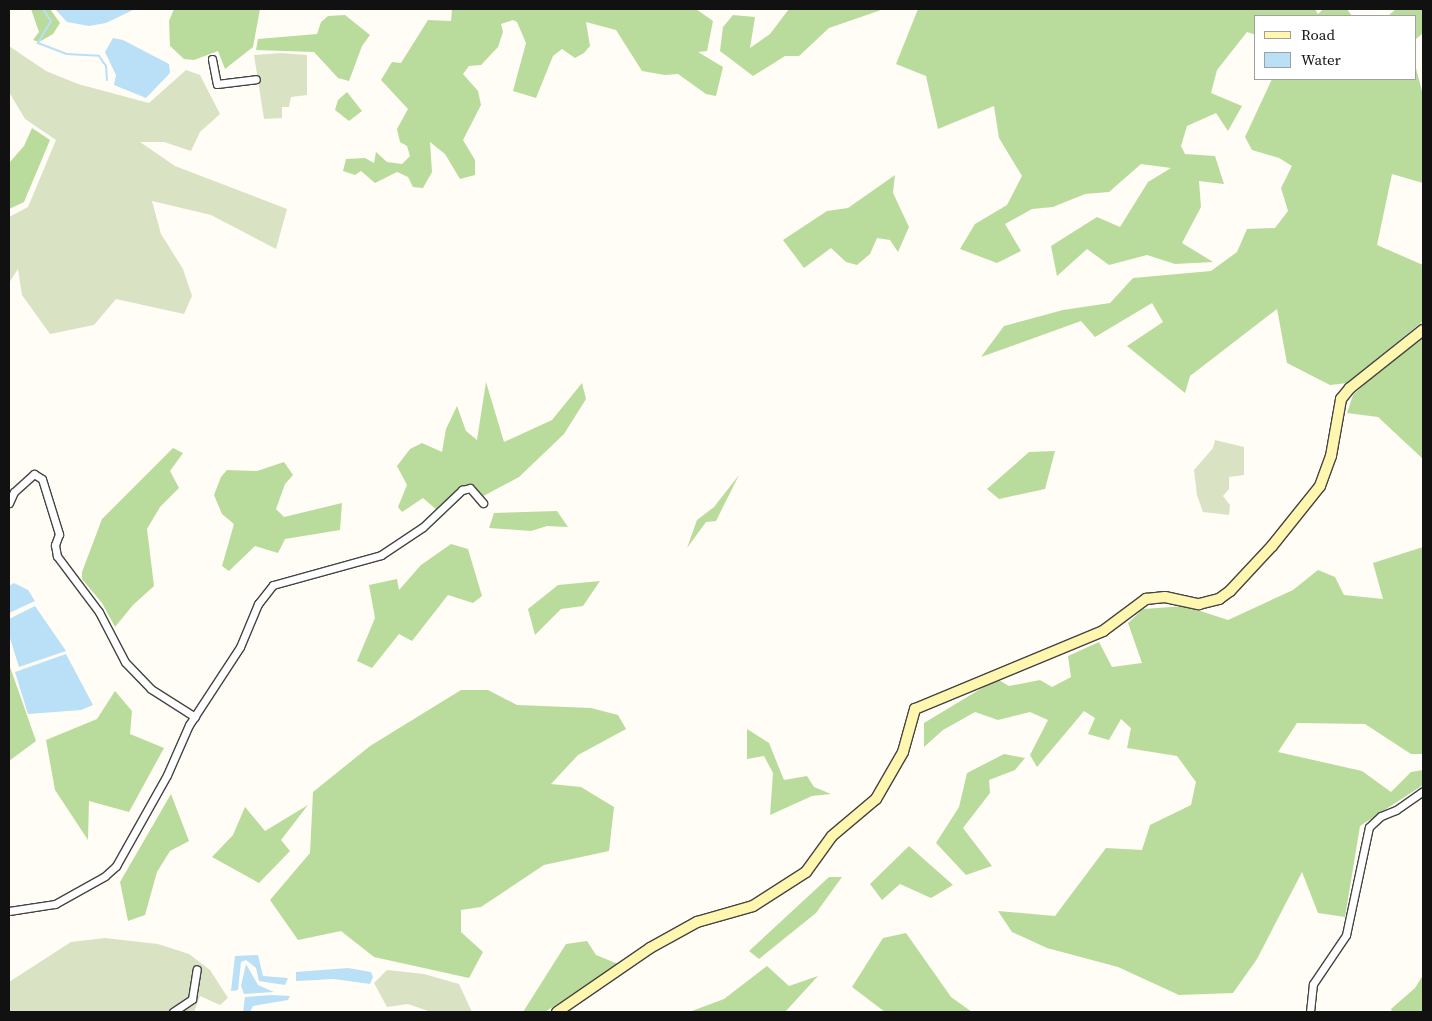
<!DOCTYPE html>
<style>
body{margin:0}
#map{position:relative;width:1432px;height:1021px;overflow:hidden;background:#fffdf5;font-family:"Source Serif 4",serif}
div>[style]{position:absolute}
[style*='--x']{left:calc(var(--x)*1px);top:calc(var(--y)*1px);width:calc(var(--w)*1px);rotate:calc(var(--a)*1deg)}
.forest>*{inset:0;background:#b9dc9c}
.cemetery>*{inset:0;background:#d9e3c4}
.water>*{inset:0;background:#b9e0f7}
.stream>*{height:2px;margin:-1px;padding:0 1px;transform-origin:1px;border-radius:1px;background:#b9e0f7}
.roads{filter:drop-shadow(1px 0 #444) drop-shadow(-1px 0 #444) drop-shadow(0 1px #444) drop-shadow(0 -1px #444)}
.street>*{height:7px;margin:-3.5px;padding:0 3.5px;transform-origin:3.5px;border-radius:3.5px;background:#fff}
.secondary>*{height:10px;margin:-5px;padding:0 5px;transform-origin:5px;border-radius:5px;background:#fff6b0}
span{translate:-50% -50%;white-space:nowrap;text-align:center;line-height:1.15;-webkit-text-stroke:5px #fff;paint-order:stroke}
.frame{position:absolute;inset:0;border:10px solid #111;pointer-events:none}
.legend{position:absolute;left:1254px;top:15px;width:162px;height:65px;box-sizing:border-box;background:#fff;border:1px solid #a0a0a0;margin:0;padding:6px 9px;list-style:none;font-size:15px;color:#111}
.legend li{display:flex;align-items:center;gap:10px;height:25px}
.legend b{width:25px;border:1px solid #a0a0a0}
</style>
<div id="map">
<div class="forest">
<div style="clip-path:polygon(31px 9px,50px 9px,60px 23px,53px 34px,39px 42px,33px 40px,39px 32px)"></div>
<div style="clip-path:polygon(174px 9px,260px 9px,253px 47px,225px 69px,218px 51px,194px 60px,184px 59px,170px 46px,169px 21px)"></div>
<div style="clip-path:polygon(452px 9px,696px 9px,713px 21px,707px 51px,698px 52px,723px 67px,716px 96px,706px 94px,678px 74px,665px 75px,642px 71px,616px 30px,586px 22px,590px 46px,584px 53px,575px 58px,562px 49px,553px 56px,536px 98px,513px 91px,526px 43px,517px 22px,513px 20px,501px 24px,503px 32px,498px 47px,481px 65px,469px 66px,463px 74px,478px 91px,481px 105px,463px 140px,475px 160px,475px 175px,460px 179px,445px 154px,430px 142px,432px 172px,423px 188px,413px 187px,408px 177px,397px 172px,375px 183px,361px 171px,355px 175px,343px 171px,346px 159px,365px 158px,374px 163px,376px 152px,387px 162px,402px 164px,410px 156px,407px 146px,400px 142px,397px 129px,408px 109px,381px 80px,392px 62px,401px 63px,428px 20px,451px 21px)"></div>
<div style="clip-path:polygon(789px 9px,884px 9px,829px 28px,799px 56px,785px 56px,753px 76px,720px 51px,723px 27px,733px 15px,755px 17px,750px 48px,770px 34px)"></div>
<div style="clip-path:polygon(918px 9px,1315px 9px,1318px 14px,1323px 9px,1347px 9px,1352px 16px,1256px 16px,1256px 35px,1247px 32px,1217px 70px,1211px 93px,1242px 106px,1228px 131px,1216px 113px,1187px 126px,1181px 146px,1185px 154px,1215px 156px,1224px 184px,1199px 181px,1201px 207px,1182px 243px,1213px 262px,1175px 264px,1147px 255px,1109px 265px,1087px 249px,1057px 276px,1051px 246px,1097px 217px,1120px 227px,1148px 182px,1171px 168px,1141px 164px,1109px 192px,1085px 194px,1053px 207px,1032px 209px,1005px 224px,1021px 251px,997px 263px,960px 249px,975px 224px,1007px 205px,1022px 176px,999px 138px,994px 106px,938px 129px,926px 76px,896px 64px)"></div>
<div style="clip-path:polygon(1396px 9px,1423px 9px,1423px 33px,1416px 39px,1416px 16px,1388px 16px)"></div>
<div style="clip-path:polygon(345px 15px,370px 35px,362px 46px,349px 81px,338px 78px,314px 52px,256px 50px,258px 39px,317px 34px,321px 22px,328px 16px)"></div>
<div style="clip-path:polygon(1416px 68px,1423px 95px,1423px 183px,1392px 174px,1377px 245px,1423px 265px,1423px 321px,1347px 383px,1330px 385px,1287px 363px,1277px 309px,1190px 376px,1185px 393px,1127px 346px,1163px 322px,1152px 303px,1095px 337px,1081px 321px,981px 357px,1004px 326px,1063px 310px,1110px 303px,1133px 278px,1211px 271px,1237px 252px,1247px 229px,1275px 228px,1288px 211px,1281px 188px,1292px 166px,1279px 158px,1252px 150px,1245px 137px,1272px 79px,1416px 79px)"></div>
<div style="clip-path:polygon(347px 92px,362px 111px,349px 121px,335px 110px,338px 100px)"></div>
<div style="clip-path:polygon(32px 128px,50px 140px,24px 202px,9px 209px,9px 163px,24px 146px)"></div>
<div style="clip-path:polygon(895px 175px,893px 193px,909px 227px,898px 252px,890px 240px,877px 238px,870px 254px,857px 265px,846px 262px,831px 248px,804px 268px,783px 240px,827px 211px,848px 208px)"></div>
<div style="clip-path:polygon(1423px 329px,1423px 459px,1378px 417px,1347px 413px,1353px 395px)"></div>
<div style="clip-path:polygon(486px 382px,504px 442px,552px 420px,582px 383px,586px 399px,564px 434px,519px 477px,476px 500px,469px 490px,438px 511px,423px 498px,402px 512px,398px 507px,407px 485px,397px 466px,410px 449px,422px 443px,442px 452px,446px 429px,457px 406px,466px 431px,477px 440px)"></div>
<div style="clip-path:polygon(173px 448px,183px 453px,170px 471px,179px 488px,160px 507px,147px 529px,154px 586px,133px 605px,115px 627px,102px 603px,82px 579px,82px 572px,102px 519px)"></div>
<div style="clip-path:polygon(1055px 451px,1045px 489px,999px 499px,987px 489px,1029px 452px)"></div>
<div style="clip-path:polygon(284px 462px,293px 475px,285px 484px,276px 509px,284px 517px,342px 503px,340px 530px,285px 539px,278px 553px,255px 546px,229px 571px,222px 566px,234px 524px,222px 514px,214px 495px,221px 477px,227px 470px,257px 471px)"></div>
<div style="clip-path:polygon(739px 475px,716px 521px,706px 522px,687px 548px,697px 520px,714px 507px)"></div>
<div style="clip-path:polygon(557px 511px,568px 527px,547px 526px,531px 531px,489px 528px,494px 513px)"></div>
<div style="clip-path:polygon(451px 544px,468px 549px,482px 596px,473px 603px,448px 595px,412px 641px,399px 634px,372px 668px,357px 661px,375px 618px,369px 585px,397px 579px,399px 590px,421px 565px)"></div>
<div style="clip-path:polygon(1423px 547px,1423px 754px,1411px 754px,1365px 724px,1297px 723px,1278px 752px,1362px 771px,1391px 792px,1411px 772px,1423px 770px,1423px 785px,1360px 826px,1345px 917px,1318px 913px,1302px 872px,1257px 959px,1233px 993px,1179px 995px,1118px 967px,1047px 948px,1012px 932px,998px 911px,1055px 916px,1106px 848px,1142px 850px,1150px 825px,1191px 805px,1196px 782px,1177px 756px,1127px 748px,1131px 728px,1121px 719px,1109px 740px,1088px 734px,1095px 718px,1084px 711px,1037px 767px,1030px 755px,1048px 720px,1030px 712px,998px 720px,975px 712px,943px 730px,924px 747px,924px 723px,997px 679px,1009px 686px,1040px 680px,1052px 687px,1071px 677px,1068px 656px,1099px 642px,1112px 667px,1142px 663px,1128px 623px,1143px 609px,1185px 606px,1228px 620px,1293px 590px,1318px 570px,1335px 577px,1344px 595px,1383px 599px,1373px 563px)"></div>
<div style="clip-path:polygon(600px 581px,583px 606px,561px 609px,535px 635px,528px 609px,558px 585px)"></div>
<div style="clip-path:polygon(9px 664px,36px 741px,9px 761px)"></div>
<div style="clip-path:polygon(461px 690px,488px 690px,517px 705px,591px 708px,618px 715px,626px 729px,578px 755px,551px 784px,581px 787px,614px 807px,609px 851px,544px 865px,481px 907px,461px 910px,461px 932px,483px 952px,469px 978px,374px 957px,341px 931px,298px 940px,270px 900px,310px 853px,313px 792px,370px 746px)"></div>
<div style="clip-path:polygon(115px 691px,132px 711px,130px 734px,164px 748px,129px 812px,89px 801px,88px 840px,55px 790px,46px 740px,97px 719px)"></div>
<div style="clip-path:polygon(747px 729px,769px 743px,784px 780px,807px 776px,814px 787px,831px 794px,812px 796px,770px 815px,773px 773px,764px 756px,747px 759px)"></div>
<div style="clip-path:polygon(1004px 754px,1025px 758px,1015px 770px,989px 780px,990px 793px,963px 828px,992px 866px,966px 875px,936px 843px,959px 807px,967px 773px)"></div>
<div style="clip-path:polygon(171px 794px,189px 841px,170px 851px,157px 872px,145px 915px,128px 921px,120px 882px)"></div>
<div style="clip-path:polygon(308px 805px,281px 840px,290px 851px,259px 883px,212px 857px,233px 835px,245px 807px,265px 831px)"></div>
<div style="clip-path:polygon(909px 846px,953px 885px,931px 898px,900px 884px,882px 900px,870px 884px)"></div>
<div style="clip-path:polygon(829px 877px,842px 877px,816px 913px,759px 959px,749px 951px)"></div>
<div style="clip-path:polygon(906px 933px,951px 997px,972px 1012px,885px 1012px,852px 987px,883px 938px)"></div>
<div style="clip-path:polygon(587px 941px,596px 955px,618px 964px,545px 1012px,523px 1012px,566px 944px)"></div>
<div style="clip-path:polygon(767px 966px,789px 986px,818px 976px,785px 1012px,689px 1012px,724px 999px)"></div>
<div style="clip-path:polygon(1423px 975px,1423px 1012px,1392px 1012px,1391px 1009px,1415px 988px)"></div>
</div>
<div class="cemetery">
<div style="clip-path:polygon(9px 46px,46px 71px,78px 84px,149px 103px,186px 70px,200px 75px,220px 114px,200px 132px,191px 151px,164px 142px,140px 142px,175px 166px,287px 209px,276px 249px,211px 215px,152px 201px,161px 234px,183px 269px,192px 296px,184px 314px,116px 299px,94px 325px,50px 334px,22px 295px,18px 269px,9px 283px,9px 217px,28px 207px,56px 140px,25px 119px,9px 92px)"></div>
<div style="clip-path:polygon(281px 53px,307px 55px,307px 95px,291px 97px,289px 107px,282px 107px,282px 118px,264px 119px,254px 55px)"></div>
<div style="clip-path:polygon(1215px 440px,1244px 447px,1244px 475px,1229px 477px,1229px 489px,1223px 496px,1230px 505px,1229px 515px,1203px 512px,1197px 495px,1194px 470px,1213px 448px)"></div>
<div style="clip-path:polygon(105px 938px,158px 944px,189px 954px,210px 970px,228px 998px,220px 1005px,200px 996px,194px 1012px,9px 1012px,9px 982px,71px 942px)"></div>
<div style="clip-path:polygon(387px 970px,424px 974px,459px 984px,472px 1012px,431px 1012px,408px 1004px,387px 1007px,374px 983px)"></div>
</div>
<div class="water">
<div style="clip-path:polygon(55px 9px,135px 9px,106px 23px,89px 26px,67px 22px)"></div>
<div style="clip-path:polygon(113px 38px,123px 40px,169px 64px,170px 73px,146px 98px,114px 85px,116px 75px,105px 52px)"></div>
<div style="clip-path:polygon(14px 583px,28px 590px,35px 601px,9px 613px,9px 586px)"></div>
<div style="clip-path:polygon(35px 606px,66px 651px,19px 667px,9px 635px,9px 619px)"></div>
<div style="clip-path:polygon(66px 654px,93px 705px,81px 710px,28px 714px,15px 672px)"></div>
<div style="clip-path:polygon(258px 955px,263px 976px,288px 978px,285px 985px,259px 981px,256px 968px,246px 960px,241px 962px,238px 990px,231px 991px,235px 956px)"></div>
<div style="clip-path:polygon(246px 964px,258px 985px,274px 992px,244px 994px,241px 986px)"></div>
<div style="clip-path:polygon(348px 968px,371px 972px,373px 977px,370px 984px,334px 979px,296px 981px,296px 972px)"></div>
<div style="clip-path:polygon(272px 995px,290px 996px,288px 1000px,253px 1006px,250px 1012px,243px 1012px,245px 997px)"></div>
</div>
<div class="stream">
<div style="--x:43;--y:9;--w:14;--a:56"></div>
<div style="--x:51;--y:21;--w:26;--a:121"></div>
<div style="--x:38;--y:43;--w:30;--a:21"></div>
<div style="--x:66;--y:54;--w:33;--a:3"></div>
<div style="--x:99;--y:56;--w:12;--a:55"></div>
<div style="--x:106;--y:66;--w:14;--a:86"></div>
</div>
<div class="roads">
<div class="street">
<div style="--x:212;--y:59;--w:25;--a:79"></div>
<div style="--x:217;--y:84;--w:39;--a:-7"></div>
<div style="--x:9;--y:503;--w:12;--a:-66"></div>
<div style="--x:14;--y:492;--w:27;--a:-42"></div>
<div style="--x:34;--y:474;--w:9;--a:32"></div>
<div style="--x:42;--y:479;--w:58;--a:72.8"></div>
<div style="--x:59;--y:534;--w:12;--a:110"></div>
<div style="--x:55;--y:545;--w:11;--a:80"></div>
<div style="--x:57;--y:556;--w:70;--a:53.1"></div>
<div style="--x:99;--y:612;--w:56;--a:62.5"></div>
<div style="--x:125;--y:662;--w:37;--a:46"></div>
<div style="--x:151;--y:689;--w:52;--a:32.5"></div>
<div style="--x:9;--y:911;--w:47;--a:-8.7"></div>
<div style="--x:55;--y:904;--w:57;--a:-29.2"></div>
<div style="--x:105;--y:876;--w:15;--a:-42"></div>
<div style="--x:116;--y:866;--w:104;--a:-60.7"></div>
<div style="--x:167;--y:775;--w:55;--a:-66.3"></div>
<div style="--x:189;--y:725;--w:93;--a:-56.8"></div>
<div style="--x:240;--y:647;--w:47;--a:-67.3"></div>
<div style="--x:258;--y:604;--w:24;--a:-52"></div>
<div style="--x:273;--y:585;--w:112;--a:-15.5"></div>
<div style="--x:381;--y:555;--w:50;--a:-33.7"></div>
<div style="--x:423;--y:527;--w:54;--a:-43.5"></div>
<div style="--x:462;--y:490;--w:8;--a:-14"></div>
<div style="--x:470;--y:488;--w:20;--a:49"></div>
<div style="--x:173;--y:1012;--w:23;--a:-34"></div>
<div style="--x:192;--y:999;--w:30;--a:-81"></div>
<div style="--x:1310;--y:1012;--w:28;--a:-84"></div>
<div style="--x:1313;--y:984;--w:59;--a:-56"></div>
<div style="--x:1346;--y:935;--w:110;--a:-78"></div>
<div style="--x:1369;--y:827;--w:16;--a:-43"></div>
<div style="--x:1381;--y:816;--w:16;--a:-22"></div>
<div style="--x:1396;--y:810;--w:33;--a:-35"></div>
</div>
<div class="secondary">
<div style="--x:557;--y:1012;--w:113;--a:-34.5"></div>
<div style="--x:650;--y:948;--w:54;--a:-29"></div>
<div style="--x:697;--y:922;--w:58;--a:-15.9"></div>
<div style="--x:753;--y:906;--w:63;--a:-32.7"></div>
<div style="--x:806;--y:872;--w:44;--a:-54.2"></div>
<div style="--x:832;--y:836;--w:57;--a:-40.1"></div>
<div style="--x:876;--y:799;--w:54;--a:-60.1"></div>
<div style="--x:903;--y:752;--w:45;--a:-74.4"></div>
<div style="--x:915;--y:709;--w:204;--a:-22.5"></div>
<div style="--x:1103;--y:631;--w:54;--a:-36.7"></div>
<div style="--x:1146;--y:599;--w:19;--a:-6"></div>
<div style="--x:1165;--y:597;--w:35;--a:12"></div>
<div style="--x:1199;--y:604;--w:21;--a:-14"></div>
<div style="--x:1219;--y:599;--w:14;--a:-36"></div>
<div style="--x:1230;--y:591;--w:62;--a:-47"></div>
<div style="--x:1272;--y:546;--w:77;--a:-51.3"></div>
<div style="--x:1320;--y:486;--w:32;--a:-70"></div>
<div style="--x:1331;--y:456;--w:58;--a:-80"></div>
<div style="--x:1341;--y:399;--w:14;--a:-51"></div>
<div style="--x:1350;--y:388;--w:93;--a:-38.5"></div>
</div>
</div>
<div class="frame"></div>
<ul class="legend">
<li><b style="height:6px;background:#fff6b0"></b>Road</li>
<li><b style="height:14px;background:#b9e0f7"></b>Water</li>
</ul>
</div>
